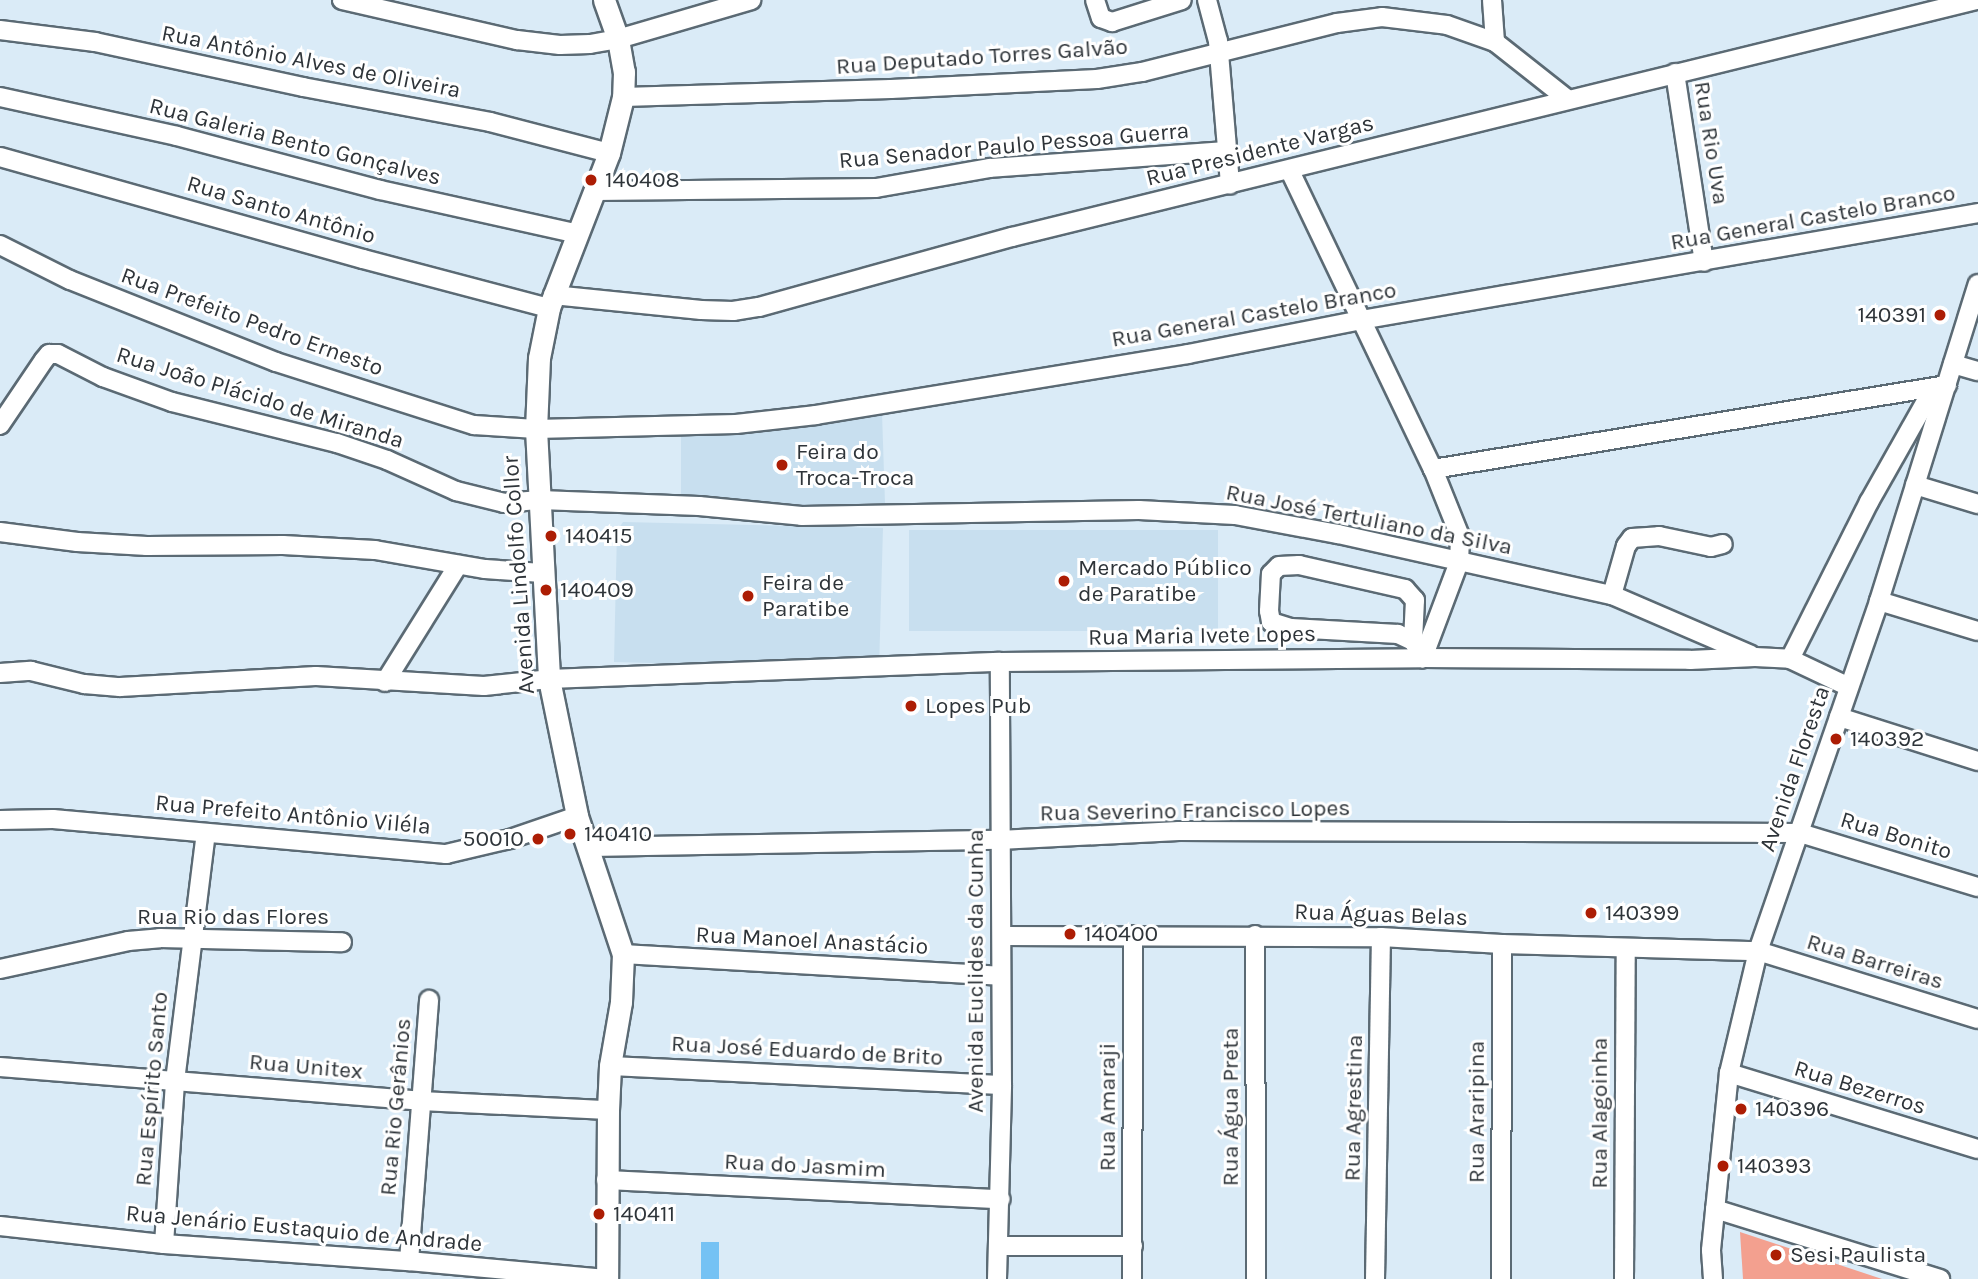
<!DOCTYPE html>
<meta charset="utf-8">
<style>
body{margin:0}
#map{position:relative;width:1978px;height:1279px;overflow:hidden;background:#daebf7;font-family:Karla,sans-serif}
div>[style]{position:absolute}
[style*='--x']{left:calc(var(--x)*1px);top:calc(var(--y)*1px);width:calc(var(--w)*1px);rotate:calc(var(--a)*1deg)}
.built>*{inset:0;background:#c8dfef;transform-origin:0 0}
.green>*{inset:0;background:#f3a08f}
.building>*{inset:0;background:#75c2f4;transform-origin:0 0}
.roads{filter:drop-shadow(2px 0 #5b6a74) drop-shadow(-2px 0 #5b6a74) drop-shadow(0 2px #5b6a74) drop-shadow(0 -2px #5b6a74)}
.minor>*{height:18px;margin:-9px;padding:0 9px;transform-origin:9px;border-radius:9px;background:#fff}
.major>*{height:21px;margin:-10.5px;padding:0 10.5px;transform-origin:10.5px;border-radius:10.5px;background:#fff}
.dots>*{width:19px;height:19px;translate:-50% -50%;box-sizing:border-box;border:4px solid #fff;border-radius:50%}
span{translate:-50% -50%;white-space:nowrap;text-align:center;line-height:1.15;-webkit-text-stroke:6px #fff;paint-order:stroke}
.street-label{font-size:23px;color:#2e3439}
.poi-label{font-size:23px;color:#2e3439}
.left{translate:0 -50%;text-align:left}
.right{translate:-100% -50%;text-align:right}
</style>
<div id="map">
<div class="built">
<div style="clip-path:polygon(882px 413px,885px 503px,768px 507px,681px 495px,681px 435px)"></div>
<div style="clip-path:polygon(623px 522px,883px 528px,879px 669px,614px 662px,617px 531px)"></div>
<div style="left:1218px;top:530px;width:101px;height:309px;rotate:90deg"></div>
</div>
<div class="green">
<div style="clip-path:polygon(1740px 1232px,1882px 1279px,1743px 1279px)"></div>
</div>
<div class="building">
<div style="left:701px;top:1242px;width:18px;height:37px"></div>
</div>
<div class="roads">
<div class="minor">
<div style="--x:342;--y:0;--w:180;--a:12.9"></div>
<div style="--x:517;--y:40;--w:43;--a:6.6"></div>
<div style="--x:560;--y:45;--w:30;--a:-2"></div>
<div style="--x:590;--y:44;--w:28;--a:-10"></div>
<div style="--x:618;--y:39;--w:139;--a:-16.3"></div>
<div style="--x:1095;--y:0;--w:19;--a:72"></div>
<div style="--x:1101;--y:18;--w:12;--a:20"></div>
<div style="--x:1112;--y:22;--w:73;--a:-17.4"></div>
<div style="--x:1207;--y:0;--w:42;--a:75"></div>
<div style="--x:1218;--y:41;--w:144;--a:85.2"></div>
<div style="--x:1492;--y:0;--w:42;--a:85.9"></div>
<div style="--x:0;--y:30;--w:96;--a:7.2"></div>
<div style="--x:95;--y:42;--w:213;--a:12.2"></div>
<div style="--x:303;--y:87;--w:190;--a:10.6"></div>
<div style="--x:490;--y:122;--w:123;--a:14.6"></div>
<div style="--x:1675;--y:73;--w:191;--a:81.3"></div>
<div style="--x:0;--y:97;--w:181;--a:12.4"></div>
<div style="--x:177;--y:136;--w:210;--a:14.9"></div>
<div style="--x:380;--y:190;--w:203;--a:12.5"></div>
<div style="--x:623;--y:97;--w:268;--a:-1.7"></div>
<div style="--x:891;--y:89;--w:206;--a:-2.8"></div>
<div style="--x:1097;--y:79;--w:46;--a:-8.8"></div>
<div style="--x:1142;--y:72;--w:201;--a:-14.1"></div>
<div style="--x:1337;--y:23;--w:45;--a:-7.6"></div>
<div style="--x:1382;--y:17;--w:65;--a:7"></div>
<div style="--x:1447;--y:25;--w:51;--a:19.5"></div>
<div style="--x:1495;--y:42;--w:90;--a:38.3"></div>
<div style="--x:0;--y:157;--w:377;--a:15.7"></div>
<div style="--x:363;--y:259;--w:192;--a:14.8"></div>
<div style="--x:1290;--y:171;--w:331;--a:64.4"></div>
<div style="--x:1433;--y:469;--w:72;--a:68.1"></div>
<div style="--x:1460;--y:536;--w:26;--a:92"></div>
<div style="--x:1459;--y:562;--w:103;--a:110.6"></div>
<div style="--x:595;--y:191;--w:281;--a:-0.6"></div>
<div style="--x:876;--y:188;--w:116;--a:-10"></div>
<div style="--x:990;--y:168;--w:238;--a:-4.1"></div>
<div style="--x:0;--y:245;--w:78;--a:26.6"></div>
<div style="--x:70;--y:280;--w:222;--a:21.7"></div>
<div style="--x:276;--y:362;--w:208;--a:17.7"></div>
<div style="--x:474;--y:425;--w:62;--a:3.7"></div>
<div style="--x:536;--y:429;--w:200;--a:-1.4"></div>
<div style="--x:736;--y:424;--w:81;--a:-6.4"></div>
<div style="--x:816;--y:415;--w:377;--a:-9.3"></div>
<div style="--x:1188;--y:354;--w:176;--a:-11.1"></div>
<div style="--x:1361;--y:320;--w:626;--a:-9.84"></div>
<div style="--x:553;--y:295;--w:149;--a:5.8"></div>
<div style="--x:701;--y:310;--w:32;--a:2"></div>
<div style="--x:733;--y:311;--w:26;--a:-9"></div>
<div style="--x:759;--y:307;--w:263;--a:-15.5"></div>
<div style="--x:1012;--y:237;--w:993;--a:-13.81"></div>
<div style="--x:1953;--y:364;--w:26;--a:16"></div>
<div style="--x:0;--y:425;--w:78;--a:-55.9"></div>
<div style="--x:44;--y:360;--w:8;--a:-50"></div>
<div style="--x:49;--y:354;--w:9;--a:0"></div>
<div style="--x:58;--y:354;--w:51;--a:27.1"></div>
<div style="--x:103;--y:377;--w:73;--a:19.9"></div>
<div style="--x:172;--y:402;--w:170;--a:14"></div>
<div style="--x:337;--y:443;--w:53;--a:18.8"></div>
<div style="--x:387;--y:460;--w:76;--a:24.2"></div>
<div style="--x:456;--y:491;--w:49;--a:14"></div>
<div style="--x:504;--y:503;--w:36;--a:-5"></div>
<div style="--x:540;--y:500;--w:159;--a:2.2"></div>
<div style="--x:699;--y:506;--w:103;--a:5.5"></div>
<div style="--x:802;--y:516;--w:337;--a:-1"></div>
<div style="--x:1139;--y:510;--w:96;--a:3"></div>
<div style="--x:1235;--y:515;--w:105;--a:10.5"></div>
<div style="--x:1338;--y:534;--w:281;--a:12.6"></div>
<div style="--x:1612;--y:595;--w:151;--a:23.3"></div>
<div style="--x:1433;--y:469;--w:521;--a:-9.28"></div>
<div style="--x:1915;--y:485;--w:66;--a:16.8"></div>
<div style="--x:0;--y:532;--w:78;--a:7.4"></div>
<div style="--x:77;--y:542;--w:70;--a:3.3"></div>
<div style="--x:147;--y:546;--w:136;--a:-0.4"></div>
<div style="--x:283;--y:545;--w:92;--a:3.1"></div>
<div style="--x:375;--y:550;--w:112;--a:9.8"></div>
<div style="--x:485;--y:569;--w:57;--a:4"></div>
<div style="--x:1612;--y:595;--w:51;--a:-74.1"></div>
<div style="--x:1626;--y:546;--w:10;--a:-53"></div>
<div style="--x:1632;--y:538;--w:27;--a:-4"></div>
<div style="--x:1659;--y:536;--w:53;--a:11.9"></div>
<div style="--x:1711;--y:547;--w:12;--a:-14"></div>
<div style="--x:1879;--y:601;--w:103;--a:16.9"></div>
<div style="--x:1413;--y:641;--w:17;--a:-155"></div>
<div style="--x:1398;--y:634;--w:107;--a:-176.8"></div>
<div style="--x:1291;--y:628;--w:21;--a:-163"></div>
<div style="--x:1271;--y:622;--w:11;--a:-100"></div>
<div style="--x:1269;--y:611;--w:37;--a:-87"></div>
<div style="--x:1271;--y:574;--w:11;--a:-45"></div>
<div style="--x:1279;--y:566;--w:20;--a:-3"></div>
<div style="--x:1299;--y:565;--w:109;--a:12.8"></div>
<div style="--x:1405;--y:589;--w:15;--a:48"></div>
<div style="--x:1415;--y:600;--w:41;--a:92.8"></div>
<div style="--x:1413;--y:641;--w:20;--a:60"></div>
<div style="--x:1790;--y:659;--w:176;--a:-63.3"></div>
<div style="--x:1869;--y:502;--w:130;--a:-60.5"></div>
<div style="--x:0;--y:673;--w:31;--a:-4"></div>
<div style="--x:31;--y:671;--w:55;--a:13.8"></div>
<div style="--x:84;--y:684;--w:36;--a:5"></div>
<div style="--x:120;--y:687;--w:196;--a:-3.2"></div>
<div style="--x:316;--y:676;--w:168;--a:3.4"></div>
<div style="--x:484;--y:686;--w:65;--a:-6.1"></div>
<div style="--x:549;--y:679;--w:451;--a:-2.2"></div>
<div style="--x:1000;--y:662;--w:423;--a:-0.5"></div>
<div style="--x:1423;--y:658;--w:267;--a:0.4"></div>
<div style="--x:1690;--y:660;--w:65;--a:-2.6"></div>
<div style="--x:1755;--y:657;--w:35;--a:3"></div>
<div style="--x:1790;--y:659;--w:65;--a:25.4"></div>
<div style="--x:385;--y:682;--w:138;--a:-58"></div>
<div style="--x:1839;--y:717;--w:146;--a:17.6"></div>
<div style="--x:0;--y:820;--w:53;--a:-1.1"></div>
<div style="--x:53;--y:819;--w:395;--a:5.1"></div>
<div style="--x:446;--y:854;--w:66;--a:-13.2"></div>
<div style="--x:510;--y:839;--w:71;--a:-18.9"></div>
<div style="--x:590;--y:847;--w:409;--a:-1"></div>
<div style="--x:999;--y:840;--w:180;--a:-2.9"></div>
<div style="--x:1179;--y:831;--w:621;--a:0.18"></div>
<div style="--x:1800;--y:833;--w:186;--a:16.9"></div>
<div style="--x:1255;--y:935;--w:344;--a:89.8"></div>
<div style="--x:1002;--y:936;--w:379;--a:0.2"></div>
<div style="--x:1381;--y:937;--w:121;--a:3.3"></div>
<div style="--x:1502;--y:944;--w:256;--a:1.6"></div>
<div style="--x:1758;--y:951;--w:230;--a:17.2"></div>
<div style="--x:623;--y:954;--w:377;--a:3.3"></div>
<div style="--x:0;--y:969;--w:131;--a:-12.3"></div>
<div style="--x:128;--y:941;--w:32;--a:-5"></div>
<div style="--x:160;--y:938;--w:182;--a:1.3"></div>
<div style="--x:610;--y:1066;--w:392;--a:2.8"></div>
<div style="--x:0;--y:1067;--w:422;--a:4.6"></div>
<div style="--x:421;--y:1101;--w:187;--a:2.8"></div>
<div style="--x:1729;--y:1073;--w:260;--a:17"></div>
<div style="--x:606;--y:1180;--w:395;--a:2.8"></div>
<div style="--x:1715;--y:1209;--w:236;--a:17.3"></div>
<div style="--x:0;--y:1226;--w:165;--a:6.3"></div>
<div style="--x:164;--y:1244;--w:246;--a:4"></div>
<div style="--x:409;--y:1261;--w:197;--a:5.2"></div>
<div style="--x:164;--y:1244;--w:163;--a:-86.1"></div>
<div style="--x:175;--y:1081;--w:250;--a:-82.9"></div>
<div style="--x:998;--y:1246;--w:135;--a:0"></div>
<div style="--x:409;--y:1261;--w:262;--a:-85.6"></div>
<div style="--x:997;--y:1279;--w:194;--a:-88.5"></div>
<div style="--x:1002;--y:1085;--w:423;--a:-90.3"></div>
<div style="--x:1132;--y:1279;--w:344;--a:-89.8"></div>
<div style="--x:1375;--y:1279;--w:342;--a:-89"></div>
<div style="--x:1501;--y:1279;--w:335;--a:-89.8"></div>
<div style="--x:1624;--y:1279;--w:331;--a:-89.7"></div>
<div style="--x:1713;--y:1279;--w:29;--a:-94"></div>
<div style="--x:1711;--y:1250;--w:178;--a:-84.2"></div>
<div style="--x:1729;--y:1073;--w:125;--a:-76.6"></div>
<div style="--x:1758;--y:951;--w:370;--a:-70.9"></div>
<div style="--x:1879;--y:601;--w:332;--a:-72.7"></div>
</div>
<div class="major">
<div style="--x:604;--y:0;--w:41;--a:70.3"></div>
<div style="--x:618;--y:39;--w:34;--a:80"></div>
<div style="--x:624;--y:72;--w:25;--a:92"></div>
<div style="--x:623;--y:97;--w:58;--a:104"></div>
<div style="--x:609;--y:153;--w:166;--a:111.2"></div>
<div style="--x:549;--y:308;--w:51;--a:101.3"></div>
<div style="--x:539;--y:358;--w:71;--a:92.4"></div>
<div style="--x:536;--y:429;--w:250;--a:87"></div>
<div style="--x:549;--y:679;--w:140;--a:78.4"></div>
<div style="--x:577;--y:816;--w:145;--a:71.6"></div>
<div style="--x:623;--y:954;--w:48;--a:92.4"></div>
<div style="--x:621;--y:1002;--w:65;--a:99.8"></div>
<div style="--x:610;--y:1066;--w:44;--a:92.6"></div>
<div style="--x:608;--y:1110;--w:169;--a:90.3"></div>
</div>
</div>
<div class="dots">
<div style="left:591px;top:180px;background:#ac1d04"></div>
<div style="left:1940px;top:315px;background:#ac1d04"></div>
<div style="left:782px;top:465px;background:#ac1d04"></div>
<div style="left:551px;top:536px;background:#ac1d04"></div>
<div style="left:1064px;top:581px;background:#ac1d04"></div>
<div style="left:546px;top:590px;background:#ac1d04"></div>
<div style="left:748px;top:596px;background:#ac1d04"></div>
<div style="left:911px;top:706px;background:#ac1d04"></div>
<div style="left:1836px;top:739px;background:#ac1d04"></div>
<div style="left:570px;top:834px;background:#ac1d04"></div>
<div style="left:538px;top:839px;background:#ac1d04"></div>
<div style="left:1591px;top:913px;background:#ac1d04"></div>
<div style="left:1070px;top:934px;background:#ac1d04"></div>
<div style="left:1741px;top:1109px;background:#ac1d04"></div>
<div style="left:1723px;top:1166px;background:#ac1d04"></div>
<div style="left:599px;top:1214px;background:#ac1d04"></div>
<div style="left:1776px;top:1255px;background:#ac1d04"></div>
</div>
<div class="street-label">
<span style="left:982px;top:57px;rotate:-4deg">Rua Deputado Torres Galvão</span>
<span style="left:311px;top:62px;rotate:11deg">Rua Antônio Alves de Oliveira</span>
<span style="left:295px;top:142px;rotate:14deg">Rua Galeria Bento Gonçalves</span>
<span style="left:1711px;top:143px;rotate:81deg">Rua Rio Uva</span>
<span style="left:1014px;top:146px;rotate:-5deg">Rua Senador Paulo Pessoa Guerra</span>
<span style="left:1260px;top:151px;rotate:-14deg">Rua Presidente Vargas</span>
<span style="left:281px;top:210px;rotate:16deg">Rua Santo Antônio</span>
<span style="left:1813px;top:218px;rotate:-10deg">Rua General Castelo Branco</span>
<span style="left:1254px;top:315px;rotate:-10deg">Rua General Castelo Branco</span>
<span style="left:252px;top:322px;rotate:20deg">Rua Prefeito Pedro Ernesto</span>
<span style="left:260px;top:398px;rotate:17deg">Rua João Plácido de Miranda</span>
<span style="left:1369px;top:520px;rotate:11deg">Rua José Tertuliano da Silva</span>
<span style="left:519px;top:575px;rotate:-94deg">Avenida Lindolfo Collor</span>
<span style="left:1202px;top:636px;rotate:-1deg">Rua Maria Ivete Lopes</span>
<span style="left:1795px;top:769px;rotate:-71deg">Avenida Floresta</span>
<span style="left:1195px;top:811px;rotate:-1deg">Rua Severino Francisco Lopes</span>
<span style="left:293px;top:815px;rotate:5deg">Rua Prefeito Antônio Viléla</span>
<span style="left:1896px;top:836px;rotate:17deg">Rua Bonito</span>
<span style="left:1381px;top:915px;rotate:2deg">Rua Águas Belas</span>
<span style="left:233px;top:917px">Rua Rio das Flores</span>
<span style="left:812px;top:941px;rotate:3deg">Rua Manoel Anastácio</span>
<span style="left:1875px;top:962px;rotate:17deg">Rua Barreiras</span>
<span style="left:976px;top:971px;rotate:-90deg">Avenida Euclides da Cunha</span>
<span style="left:807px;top:1051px;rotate:3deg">Rua José Eduardo de Brito</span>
<span style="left:306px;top:1067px;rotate:5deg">Rua Unitex</span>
<span style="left:1860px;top:1088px;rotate:17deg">Rua Bezerros</span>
<span style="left:152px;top:1089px;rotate:-85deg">Rua Espírito Santo</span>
<span style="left:396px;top:1107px;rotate:-85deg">Rua Rio Gerânios</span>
<span style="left:1108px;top:1107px;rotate:-90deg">Rua Amaraji</span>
<span style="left:1231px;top:1107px;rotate:-90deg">Rua Água Preta</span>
<span style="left:1354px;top:1108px;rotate:-89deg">Rua Agrestina</span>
<span style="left:1477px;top:1112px;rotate:-90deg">Rua Araripina</span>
<span style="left:1600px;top:1113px;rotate:-90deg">Rua Alagoinha</span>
<span style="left:805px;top:1166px;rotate:3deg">Rua do Jasmim</span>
<span style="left:304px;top:1229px;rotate:5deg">Rua Jenário Eustaquio de Andrade</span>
</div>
<div class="poi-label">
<span class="left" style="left:605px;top:180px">140408</span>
<span class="right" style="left:1926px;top:315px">140391</span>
<span class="left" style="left:796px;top:465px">Feira do<br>Troca-Troca</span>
<span class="left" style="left:565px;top:536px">140415</span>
<span class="left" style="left:1078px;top:581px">Mercado Público<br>de Paratibe</span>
<span class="left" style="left:762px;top:596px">Feira de<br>Paratibe</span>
<span class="left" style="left:560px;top:590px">140409</span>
<span class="left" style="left:925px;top:706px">Lopes Pub</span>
<span class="left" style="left:1850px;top:739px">140392</span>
<span class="left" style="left:584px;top:834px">140410</span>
<span class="right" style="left:524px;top:839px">50010</span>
<span class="left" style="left:1605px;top:913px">140399</span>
<span class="left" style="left:1084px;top:934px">140400</span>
<span class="left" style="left:1755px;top:1109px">140396</span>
<span class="left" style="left:1737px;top:1166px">140393</span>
<span class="left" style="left:613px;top:1214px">140411</span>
<span class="left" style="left:1790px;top:1255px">Sesi Paulista</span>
</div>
</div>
